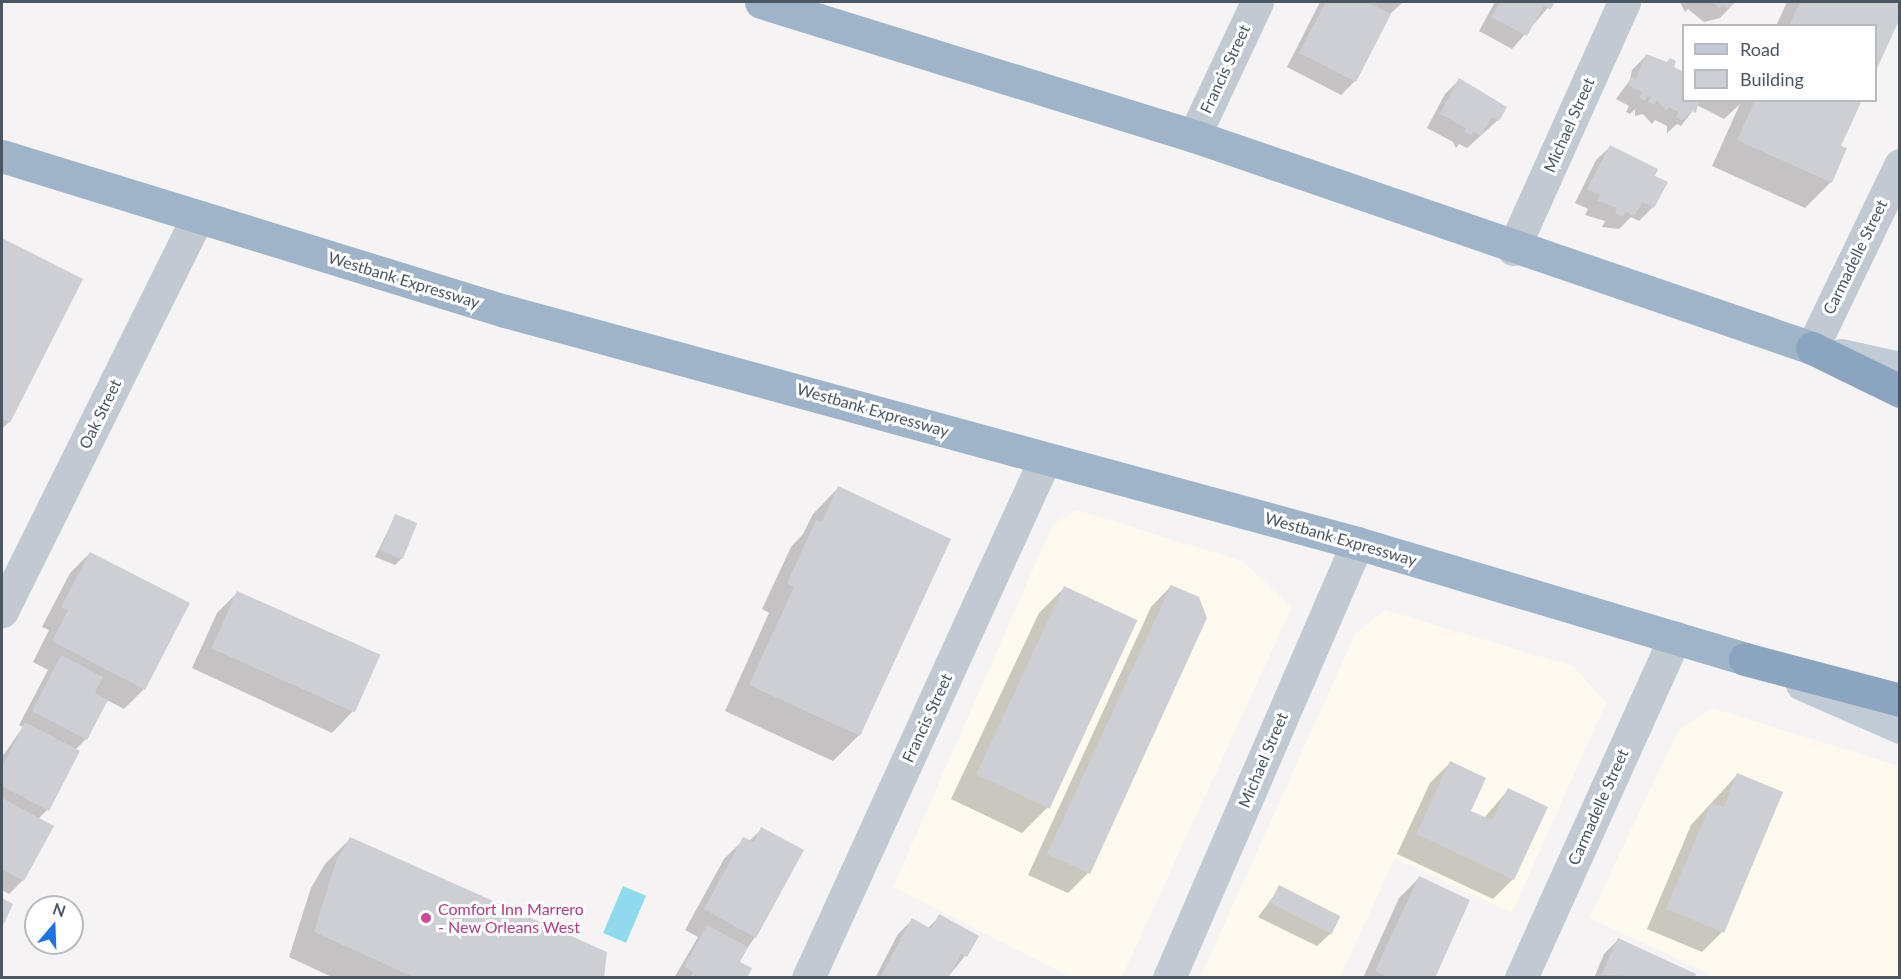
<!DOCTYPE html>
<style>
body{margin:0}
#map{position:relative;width:1901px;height:979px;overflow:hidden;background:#f5f3f3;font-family:Lato,sans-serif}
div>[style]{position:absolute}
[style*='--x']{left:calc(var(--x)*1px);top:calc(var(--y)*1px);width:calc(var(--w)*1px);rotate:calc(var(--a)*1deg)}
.commercial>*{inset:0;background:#fdf9ef}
.water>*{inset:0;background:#90daee;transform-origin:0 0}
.shadow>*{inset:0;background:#0003}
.building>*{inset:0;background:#cdcfd5;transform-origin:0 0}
.minor>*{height:33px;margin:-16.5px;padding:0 16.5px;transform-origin:16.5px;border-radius:16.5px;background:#c1cad2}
.secondary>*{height:33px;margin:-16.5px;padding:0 16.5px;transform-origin:16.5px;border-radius:16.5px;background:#c1cbd6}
.trunk>*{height:33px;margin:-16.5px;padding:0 16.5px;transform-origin:16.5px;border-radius:16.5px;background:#9fb4c9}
.motorway>*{height:33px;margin:-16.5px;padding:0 16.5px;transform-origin:16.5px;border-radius:16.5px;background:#8ba5c1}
.dots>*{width:16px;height:16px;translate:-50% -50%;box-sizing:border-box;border:3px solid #fff;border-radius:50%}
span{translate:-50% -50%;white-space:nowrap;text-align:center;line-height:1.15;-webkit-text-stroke:6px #fff;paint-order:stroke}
.street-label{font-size:16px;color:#4a5661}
.hotel-label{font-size:16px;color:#b23c85}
.left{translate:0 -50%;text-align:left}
.frame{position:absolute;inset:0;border:3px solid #4a5661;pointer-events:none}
.legend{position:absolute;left:1682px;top:24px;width:195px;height:78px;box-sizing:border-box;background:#fff;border:2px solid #b7bbc0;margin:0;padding:8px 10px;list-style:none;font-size:18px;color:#4a5661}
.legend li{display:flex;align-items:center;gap:12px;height:30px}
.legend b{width:30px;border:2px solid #b7bbc0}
.north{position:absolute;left:24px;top:895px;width:60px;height:60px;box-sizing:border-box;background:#fff;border:2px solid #b7bbc0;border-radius:50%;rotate:19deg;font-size:16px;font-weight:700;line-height:24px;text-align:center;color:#4a5661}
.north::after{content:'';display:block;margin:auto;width:21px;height:27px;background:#1a73e8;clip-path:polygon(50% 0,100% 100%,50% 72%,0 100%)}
</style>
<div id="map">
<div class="commercial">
<div style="clip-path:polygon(1077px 510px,1242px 561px,1292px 607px,1122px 977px,1070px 977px,893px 887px,1053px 524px)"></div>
<div style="clip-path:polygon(1385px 610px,1573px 666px,1606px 703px,1512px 913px,1395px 858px,1340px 977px,1200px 978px,1355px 634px)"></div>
<div style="clip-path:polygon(1712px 708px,1899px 766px,1899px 977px,1707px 977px,1708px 973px,1589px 918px,1679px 729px)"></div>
</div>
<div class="water">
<div style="left:623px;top:886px;width:25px;height:51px;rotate:23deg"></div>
</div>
<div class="shadow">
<div style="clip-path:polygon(1320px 2px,1403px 2px,1389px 15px,1355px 81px,1341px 95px,1287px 67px)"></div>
<div style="clip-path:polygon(1495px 2px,1553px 2px,1512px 49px,1479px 31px)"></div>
<div style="clip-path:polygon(1680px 2px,1735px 2px,1720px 18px,1704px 22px,1688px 9px,1685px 12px)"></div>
<div style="clip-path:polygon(1787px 2px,1900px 2px,1900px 15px,1876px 68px,1876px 26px,1776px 26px)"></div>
<div style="clip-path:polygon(1646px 56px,1672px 67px,1684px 100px,1860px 100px,1839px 147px,1845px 149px,1830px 183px,1805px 208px,1712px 166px,1740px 104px,1724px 119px,1697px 105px,1681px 126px,1677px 124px,1667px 133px,1667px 126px,1655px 120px,1652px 124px,1643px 114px,1635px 116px,1635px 109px,1630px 114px,1626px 112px,1629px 106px,1616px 99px,1630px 80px,1632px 70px)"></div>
<div style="clip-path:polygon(1459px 80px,1498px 120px,1467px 148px,1459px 144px,1456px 148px,1453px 142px,1427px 128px,1445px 94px)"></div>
<div style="clip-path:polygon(1610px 147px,1653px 176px,1653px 207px,1639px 221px,1631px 217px,1619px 229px,1602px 227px,1605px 221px,1585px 215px,1588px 209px,1575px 203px,1596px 160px)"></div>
<div style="clip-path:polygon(3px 240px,9px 422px,2px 429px,2px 241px)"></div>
<div style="clip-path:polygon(838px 488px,859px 735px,833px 761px,725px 711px,769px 613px,762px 609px,791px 547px,803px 534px,813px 514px)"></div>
<div style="clip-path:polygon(395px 516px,401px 559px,395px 565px,375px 557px)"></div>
<div style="clip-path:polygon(90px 553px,144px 689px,124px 709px,107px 700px,86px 739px,75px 750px,47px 810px,38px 819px,23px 880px,9px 894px,2px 890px,2px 757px,23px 727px,19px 725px,48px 670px,33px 662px,49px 630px,42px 627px,70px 573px)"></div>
<div style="clip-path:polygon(1171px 586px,1088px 873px,1068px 893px,1028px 875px,1151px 607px)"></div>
<div style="clip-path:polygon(1064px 588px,1048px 807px,1022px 833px,951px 799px,1039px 613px)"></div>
<div style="clip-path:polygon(237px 593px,378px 657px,352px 712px,332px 733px,192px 668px,217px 613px)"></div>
<div style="clip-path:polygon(1450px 763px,1469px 811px,1484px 818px,1508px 790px,1513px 879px,1493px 899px,1397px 854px,1430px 783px)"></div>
<div style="clip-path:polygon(1737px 775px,1722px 932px,1702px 952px,1647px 929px,1691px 825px)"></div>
<div style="clip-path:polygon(762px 829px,755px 937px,738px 962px,745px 978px,674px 978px,698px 937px,685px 930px,724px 859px,744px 839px,749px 841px)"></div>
<div style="clip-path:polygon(351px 838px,602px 978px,334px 978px,289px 957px,311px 888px,325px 864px)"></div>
<div style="clip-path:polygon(1419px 878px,1433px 978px,1363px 978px,1399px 898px)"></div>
<div style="clip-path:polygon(1280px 887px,1331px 933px,1317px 946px,1258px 917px)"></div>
<div style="clip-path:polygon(940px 916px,965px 956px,947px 978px,875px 978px,898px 934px,912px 920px,927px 929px)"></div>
<div style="clip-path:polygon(1618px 940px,1693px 978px,1594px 978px,1604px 954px)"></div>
</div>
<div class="building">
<div style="clip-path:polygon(1326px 2px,1367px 2px,1391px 14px,1356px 82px,1299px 53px)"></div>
<div style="clip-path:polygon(1500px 2px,1555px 2px,1550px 10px,1544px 5px,1527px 36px,1491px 17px)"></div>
<div style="clip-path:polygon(1713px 2px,1736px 2px,1728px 8px,1722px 5px,1719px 9px)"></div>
<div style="clip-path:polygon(1800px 2px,1900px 2px,1900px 18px,1876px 71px,1876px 26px,1789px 26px)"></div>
<div style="clip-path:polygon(1646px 54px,1667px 62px,1670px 58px,1676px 61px,1674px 67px,1684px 72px,1684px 100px,1699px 100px,1696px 113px,1692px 111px,1682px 120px,1676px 117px,1679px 112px,1669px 107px,1666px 111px,1657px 100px,1654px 105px,1648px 102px,1651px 97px,1648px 96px,1645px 101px,1639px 98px,1642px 92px,1628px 85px,1632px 77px,1636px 79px)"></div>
<div style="clip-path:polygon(1459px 78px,1507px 107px,1499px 121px,1492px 117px,1481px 136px,1473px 131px,1471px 135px,1464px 132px,1466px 128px,1440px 114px)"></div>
<div style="clip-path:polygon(1755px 100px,1862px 100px,1841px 146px,1847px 148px,1832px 183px,1737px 140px)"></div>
<div style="clip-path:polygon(1610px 145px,1658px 169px,1655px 176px,1668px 182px,1654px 208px,1643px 202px,1634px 216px,1626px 212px,1623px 217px,1615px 213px,1617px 208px,1597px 201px,1600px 195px,1587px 189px)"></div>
<div style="clip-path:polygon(2px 238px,83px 279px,10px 423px,2px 418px)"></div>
<div style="clip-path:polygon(838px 486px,951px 539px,860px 736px,749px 685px,794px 587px,787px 583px,816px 520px,822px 522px)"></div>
<div style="left:395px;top:514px;width:24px;height:39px;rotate:22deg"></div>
<div style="clip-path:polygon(90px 552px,190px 603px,145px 690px,52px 641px,68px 610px,61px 607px)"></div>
<div style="clip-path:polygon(1171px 585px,1199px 597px,1207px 618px,1090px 874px,1047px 854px)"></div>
<div style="left:1064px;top:586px;width:81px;height:208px;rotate:25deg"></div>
<div style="left:237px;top:591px;width:157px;height:63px;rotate:24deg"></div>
<div style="clip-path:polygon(61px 655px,103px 677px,95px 693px,108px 700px,87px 740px,32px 711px)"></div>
<div style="clip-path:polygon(25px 722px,80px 751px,49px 811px,2px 786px,2px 767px)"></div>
<div style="clip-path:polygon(1450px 761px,1486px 778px,1471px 811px,1492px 820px,1508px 788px,1548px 807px,1514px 880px,1416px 834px)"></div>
<div style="clip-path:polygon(1737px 773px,1783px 792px,1724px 933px,1666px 909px,1711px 803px,1724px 807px)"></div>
<div style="clip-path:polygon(2px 798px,54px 826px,24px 881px,2px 869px)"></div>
<div style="clip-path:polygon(761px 827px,804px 850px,756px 938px,704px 909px,743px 837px,754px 842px)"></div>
<div style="clip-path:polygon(350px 837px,607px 952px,604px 978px,416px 978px,314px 932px,336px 861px)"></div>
<div style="clip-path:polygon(1419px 876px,1470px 900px,1435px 978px,1389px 978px,1375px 971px)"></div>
<div style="left:1279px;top:885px;width:69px;height:20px;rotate:27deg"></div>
<div style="clip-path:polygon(2px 898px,13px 904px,2px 928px)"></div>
<div style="clip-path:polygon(939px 914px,979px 936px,967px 957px,961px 954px,948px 978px,880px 978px,912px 918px,931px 929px)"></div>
<div style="clip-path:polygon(707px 925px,748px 947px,740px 962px,752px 968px,747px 978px,690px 978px,693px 972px,684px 967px)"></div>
<div style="clip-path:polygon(1618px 938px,1696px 974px,1695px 978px,1601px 975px)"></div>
</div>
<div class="minor">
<div style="--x:1194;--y:136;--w:148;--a:-64.8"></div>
<div style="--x:1513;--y:249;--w:271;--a:-65.8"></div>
<div style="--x:1812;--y:348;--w:203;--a:-64.3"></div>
<div style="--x:2;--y:611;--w:440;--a:-63.6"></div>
<div style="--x:808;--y:978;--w:571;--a:-65.46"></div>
<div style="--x:1169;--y:978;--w:474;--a:-66.6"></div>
<div style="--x:1521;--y:978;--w:374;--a:-65.7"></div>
</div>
<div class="secondary">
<div style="--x:1840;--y:355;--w:61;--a:12.2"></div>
<div style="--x:1802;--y:684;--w:107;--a:23.7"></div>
</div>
<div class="trunk">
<div style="--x:761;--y:2;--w:453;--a:17.2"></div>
<div style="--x:1194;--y:136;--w:653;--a:18.93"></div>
<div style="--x:2;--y:156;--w:526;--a:17.13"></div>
<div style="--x:505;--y:311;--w:883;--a:15.23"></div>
<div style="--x:1357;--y:543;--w:405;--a:16.6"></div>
</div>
<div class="motorway">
<div style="--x:1812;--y:348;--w:98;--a:26"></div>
<div style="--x:1745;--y:659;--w:160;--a:14.8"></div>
</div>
<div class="dots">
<div style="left:426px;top:918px;background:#d1479c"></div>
</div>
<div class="street-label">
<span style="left:1225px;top:69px;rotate:-65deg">Francis Street</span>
<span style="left:1569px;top:125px;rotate:-66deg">Michael Street</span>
<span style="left:1855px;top:257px;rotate:-64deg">Carmadelle Street</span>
<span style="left:404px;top:280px;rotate:17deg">Westbank Expressway</span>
<span style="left:873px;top:410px;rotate:16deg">Westbank Expressway</span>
<span style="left:100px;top:414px;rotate:-64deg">Oak Street</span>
<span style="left:1341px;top:539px;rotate:16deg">Westbank Expressway</span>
<span style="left:927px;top:718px;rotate:-65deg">Francis Street</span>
<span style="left:1263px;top:760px;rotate:-67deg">Michael Street</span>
<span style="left:1598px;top:807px;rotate:-66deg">Carmadelle Street</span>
</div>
<div class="hotel-label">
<span class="left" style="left:438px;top:918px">Comfort Inn Marrero<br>- New Orleans West</span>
</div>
<div class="frame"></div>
<ul class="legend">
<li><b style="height:8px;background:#c1cbd6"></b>Road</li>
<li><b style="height:16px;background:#cdcfd5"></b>Building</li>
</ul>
<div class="north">N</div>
</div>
